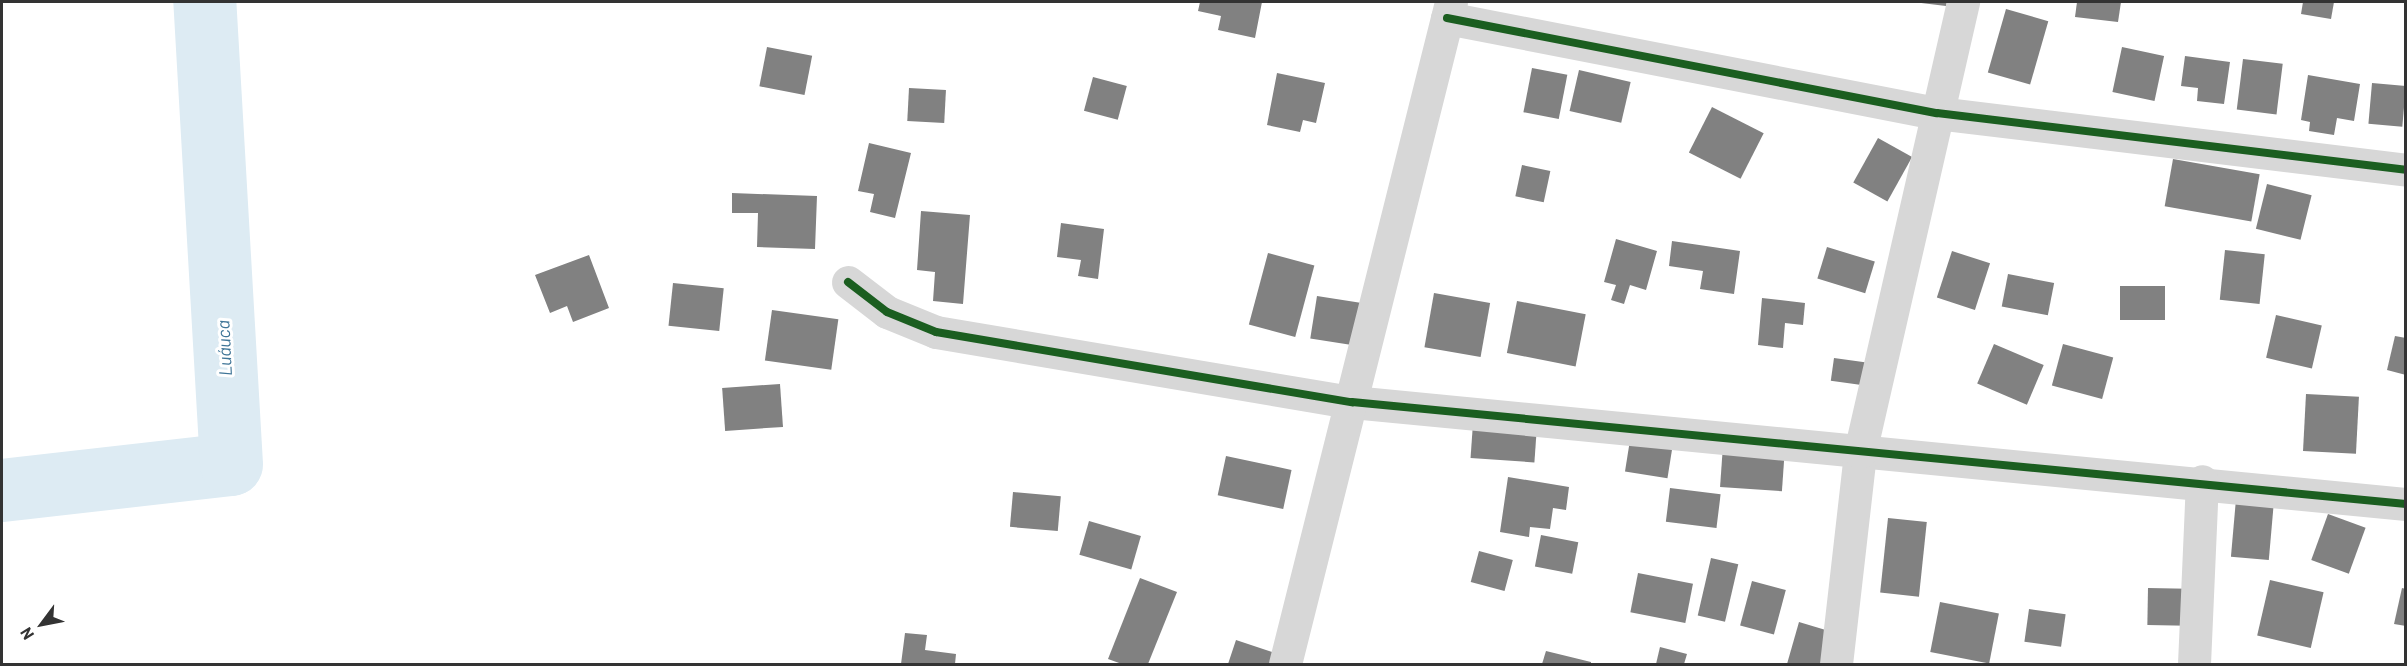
<!DOCTYPE html>
<meta charset="utf-8">
<style>
body{margin:0}
#map{position:relative;width:2407px;height:666px;overflow:hidden;background:#fff;font-family:Barlow,sans-serif}
div>[style]{position:absolute}
[style*='--x']{left:calc(var(--x)*1px);top:calc(var(--y)*1px);width:calc(var(--w)*1px);rotate:calc(var(--a)*1deg)}
.river>*{height:63px;margin:-31.5px;padding:0 31.5px;transform-origin:31.5px;border-radius:31.5px;background:#ddebf3}
.building>*{inset:0;background:#818181;transform-origin:0 0}
.minor>*{height:33px;margin:-16.5px;padding:0 16.5px;transform-origin:16.5px;border-radius:16.5px;background:#d7d7d7}
.cycleway>*{height:8px;margin:-4px;padding:0 4px;transform-origin:4px;border-radius:4px;background:#1b5e20}
span{translate:-50% -50%;white-space:nowrap;text-align:center;line-height:1.15;-webkit-text-stroke:6px #fff;paint-order:stroke}
.water-label{font-size:18px;color:#3f7597;font-style:italic}
.frame{position:absolute;inset:0;border:3px solid #333;pointer-events:none}
.north{position:absolute;left:12px;top:594px;width:60px;height:60px;-webkit-text-stroke:4px #fff;paint-order:stroke;rotate:238deg;font-size:16px;font-weight:700;line-height:24px;text-align:center;color:#333}
.north::after{content:'';display:block;margin:auto;width:21px;height:27px;background:#333;clip-path:polygon(50% 0,100% 100%,50% 72%,0 100%)}
</style>
<div id="map">
<div class="river">
<div style="--x:2;--y:490;--w:230;--a:-6.5"></div>
<div style="--x:231;--y:464;--w:463;--a:-93.3"></div>
</div>
<div class="building">
<div style="clip-path:polygon(1200px 2px,1262px 2px,1255px 38px,1218px 30px,1221px 16px,1198px 11px)"></div>
<div style="clip-path:polygon(1913px 2px,1947px 2px,1946px 6px)"></div>
<div style="clip-path:polygon(2077px 2px,2121px 2px,2118px 22px,2075px 17px)"></div>
<div style="clip-path:polygon(2303px 2px,2334px 2px,2331px 19px,2301px 14px)"></div>
<div style="left:2006px;top:9px;width:44px;height:66px;rotate:16deg"></div>
<div style="left:767px;top:47px;width:46px;height:40px;rotate:11deg"></div>
<div style="left:2122px;top:47px;width:43px;height:46px;rotate:12deg"></div>
<div style="clip-path:polygon(2185px 56px,2230px 62px,2224px 104px,2197px 101px,2198px 88px,2181px 86px)"></div>
<div style="left:2243px;top:59px;width:40px;height:51px;rotate:7deg"></div>
<div style="left:1532px;top:68px;width:36px;height:45px;rotate:11deg"></div>
<div style="left:1579px;top:70px;width:53px;height:42px;rotate:13deg"></div>
<div style="clip-path:polygon(1277px 73px,1325px 83px,1316px 123px,1303px 120px,1300px 132px,1267px 125px)"></div>
<div style="clip-path:polygon(2308px 75px,2360px 84px,2354px 121px,2337px 118px,2334px 135px,2309px 131px,2310px 122px,2301px 120px)"></div>
<div style="left:1093px;top:77px;width:35px;height:35px;rotate:15deg"></div>
<div style="left:2372px;top:83px;width:34px;height:41px;rotate:5deg"></div>
<div style="left:909px;top:88px;width:37px;height:33px;rotate:3deg"></div>
<div style="left:1712px;top:107px;width:58px;height:51px;rotate:27deg"></div>
<div style="left:1878px;top:138px;width:39px;height:51px;rotate:29deg"></div>
<div style="clip-path:polygon(869px 143px,911px 153px,895px 218px,870px 212px,874px 194px,858px 191px)"></div>
<div style="left:2173px;top:159px;width:88px;height:48px;rotate:10deg"></div>
<div style="left:1522px;top:165px;width:29px;height:32px;rotate:12deg"></div>
<div style="left:2267px;top:184px;width:46px;height:46px;rotate:14deg"></div>
<div style="clip-path:polygon(732px 193px,817px 196px,815px 249px,757px 247px,758px 213px,732px 213px)"></div>
<div style="clip-path:polygon(921px 211px,970px 215px,963px 304px,933px 301px,935px 272px,917px 270px)"></div>
<div style="clip-path:polygon(1061px 223px,1104px 229px,1098px 279px,1078px 276px,1081px 260px,1057px 257px)"></div>
<div style="clip-path:polygon(1616px 239px,1657px 251px,1646px 290px,1630px 285px,1624px 304px,1611px 300px,1616px 285px,1604px 282px)"></div>
<div style="clip-path:polygon(1672px 241px,1740px 251px,1734px 294px,1700px 289px,1703px 271px,1669px 266px)"></div>
<div style="left:1827px;top:247px;width:50px;height:33px;rotate:17deg"></div>
<div style="left:2225px;top:250px;width:40px;height:50px;rotate:6deg"></div>
<div style="left:1952px;top:251px;width:40px;height:49px;rotate:18deg"></div>
<div style="left:1268px;top:253px;width:48px;height:74px;rotate:15deg"></div>
<div style="clip-path:polygon(589px 255px,609px 308px,573px 322px,567px 306px,550px 313px,535px 275px)"></div>
<div style="left:2008px;top:274px;width:47px;height:33px;rotate:11deg"></div>
<div style="left:673px;top:283px;width:51px;height:43px;rotate:6deg"></div>
<div style="left:2120px;top:286px;width:45px;height:34px"></div>
<div style="left:1434px;top:293px;width:57px;height:55px;rotate:10deg"></div>
<div style="left:1317px;top:296px;width:55px;height:43px;rotate:9deg"></div>
<div style="clip-path:polygon(1762px 298px,1805px 303px,1803px 325px,1785px 323px,1783px 348px,1758px 345px)"></div>
<div style="left:1517px;top:301px;width:70px;height:53px;rotate:11deg"></div>
<div style="left:772px;top:310px;width:67px;height:51px;rotate:8deg"></div>
<div style="left:2276px;top:315px;width:47px;height:44px;rotate:13deg"></div>
<div style="clip-path:polygon(2395px 336px,2406px 338px,2406px 375px,2387px 370px)"></div>
<div style="left:1994px;top:344px;width:54px;height:43px;rotate:23deg"></div>
<div style="left:2063px;top:344px;width:52px;height:43px;rotate:15deg"></div>
<div style="left:1834px;top:358px;width:42px;height:23px;rotate:8deg"></div>
<div style="left:780px;top:384px;width:43px;height:58px;rotate:86deg"></div>
<div style="left:2306px;top:394px;width:53px;height:57px;rotate:3deg"></div>
<div style="left:1473px;top:423px;width:64px;height:35px;rotate:4deg"></div>
<div style="left:1630px;top:440px;width:43px;height:32px;rotate:9deg"></div>
<div style="left:1723px;top:445px;width:62px;height:42px;rotate:4deg"></div>
<div style="left:1226px;top:456px;width:67px;height:40px;rotate:12deg"></div>
<div style="clip-path:polygon(1508px 477px,1569px 487px,1566px 510px,1553px 508px,1550px 529px,1530px 527px,1529px 537px,1500px 532px)"></div>
<div style="left:1670px;top:488px;width:51px;height:34px;rotate:7deg"></div>
<div style="left:1013px;top:492px;width:48px;height:35px;rotate:5deg"></div>
<div style="left:2236px;top:499px;width:38px;height:58px;rotate:5deg"></div>
<div style="left:2328px;top:514px;width:40px;height:49px;rotate:20deg"></div>
<div style="left:1888px;top:518px;width:39px;height:75px;rotate:6deg"></div>
<div style="left:1089px;top:521px;width:54px;height:35px;rotate:16deg"></div>
<div style="left:1541px;top:535px;width:38px;height:32px;rotate:11deg"></div>
<div style="left:1479px;top:551px;width:35px;height:32px;rotate:15deg"></div>
<div style="left:1711px;top:558px;width:28px;height:59px;rotate:13deg"></div>
<div style="left:1638px;top:573px;width:56px;height:40px;rotate:11deg"></div>
<div style="clip-path:polygon(1140px 578px,1177px 592px,1148px 664px,1122px 664px,1108px 659px)"></div>
<div style="left:2270px;top:580px;width:55px;height:57px;rotate:13deg"></div>
<div style="left:1752px;top:581px;width:35px;height:46px;rotate:15deg"></div>
<div style="left:2148px;top:588px;width:40px;height:37px;rotate:1deg"></div>
<div style="clip-path:polygon(2402px 588px,2406px 589px,2406px 626px,2394px 624px)"></div>
<div style="left:1940px;top:602px;width:60px;height:51px;rotate:11deg"></div>
<div style="left:2029px;top:609px;width:37px;height:33px;rotate:8deg"></div>
<div style="clip-path:polygon(1799px 622px,1839px 634px,1830px 664px,1787px 664px)"></div>
<div style="clip-path:polygon(905px 633px,927px 635px,925px 650px,956px 654px,955px 664px,901px 664px)"></div>
<div style="clip-path:polygon(1236px 640px,1275px 653px,1271px 664px,1228px 664px)"></div>
<div style="clip-path:polygon(1660px 647px,1687px 654px,1684px 664px,1656px 664px)"></div>
<div style="clip-path:polygon(1546px 651px,1591px 662px,1591px 664px,1542px 664px)"></div>
</div>
<div class="minor">
<div style="--x:1447;--y:18;--w:499;--a:11"></div>
<div style="--x:1937;--y:113;--w:472;--a:6.9"></div>
<div style="--x:848;--y:282;--w:49;--a:37.6"></div>
<div style="--x:887;--y:312;--w:53;--a:22.2"></div>
<div style="--x:936;--y:332;--w:422;--a:9.6"></div>
<div style="--x:1352;--y:402;--w:1059;--a:5.53"></div>
<div style="--x:1285;--y:664;--w:682;--a:-75.92"></div>
<div style="--x:1836;--y:664;--w:213;--a:-83.5"></div>
<div style="--x:1860;--y:452;--w:462;--a:-77.1"></div>
<div style="--x:2194;--y:664;--w:183;--a:-87.5"></div>
</div>
<div class="cycleway">
<div style="--x:1447;--y:18;--w:499;--a:11"></div>
<div style="--x:1937;--y:113;--w:472;--a:6.9"></div>
<div style="--x:848;--y:282;--w:49;--a:37.6"></div>
<div style="--x:887;--y:312;--w:53;--a:22.2"></div>
<div style="--x:936;--y:332;--w:422;--a:9.6"></div>
<div style="--x:1352;--y:402;--w:1059;--a:5.53"></div>
</div>
<div class="water-label">
<span style="left:224px;top:348px;rotate:-93deg">Luáuca</span>
</div>
<div class="frame"></div>
<div class="north">N</div>
</div>
